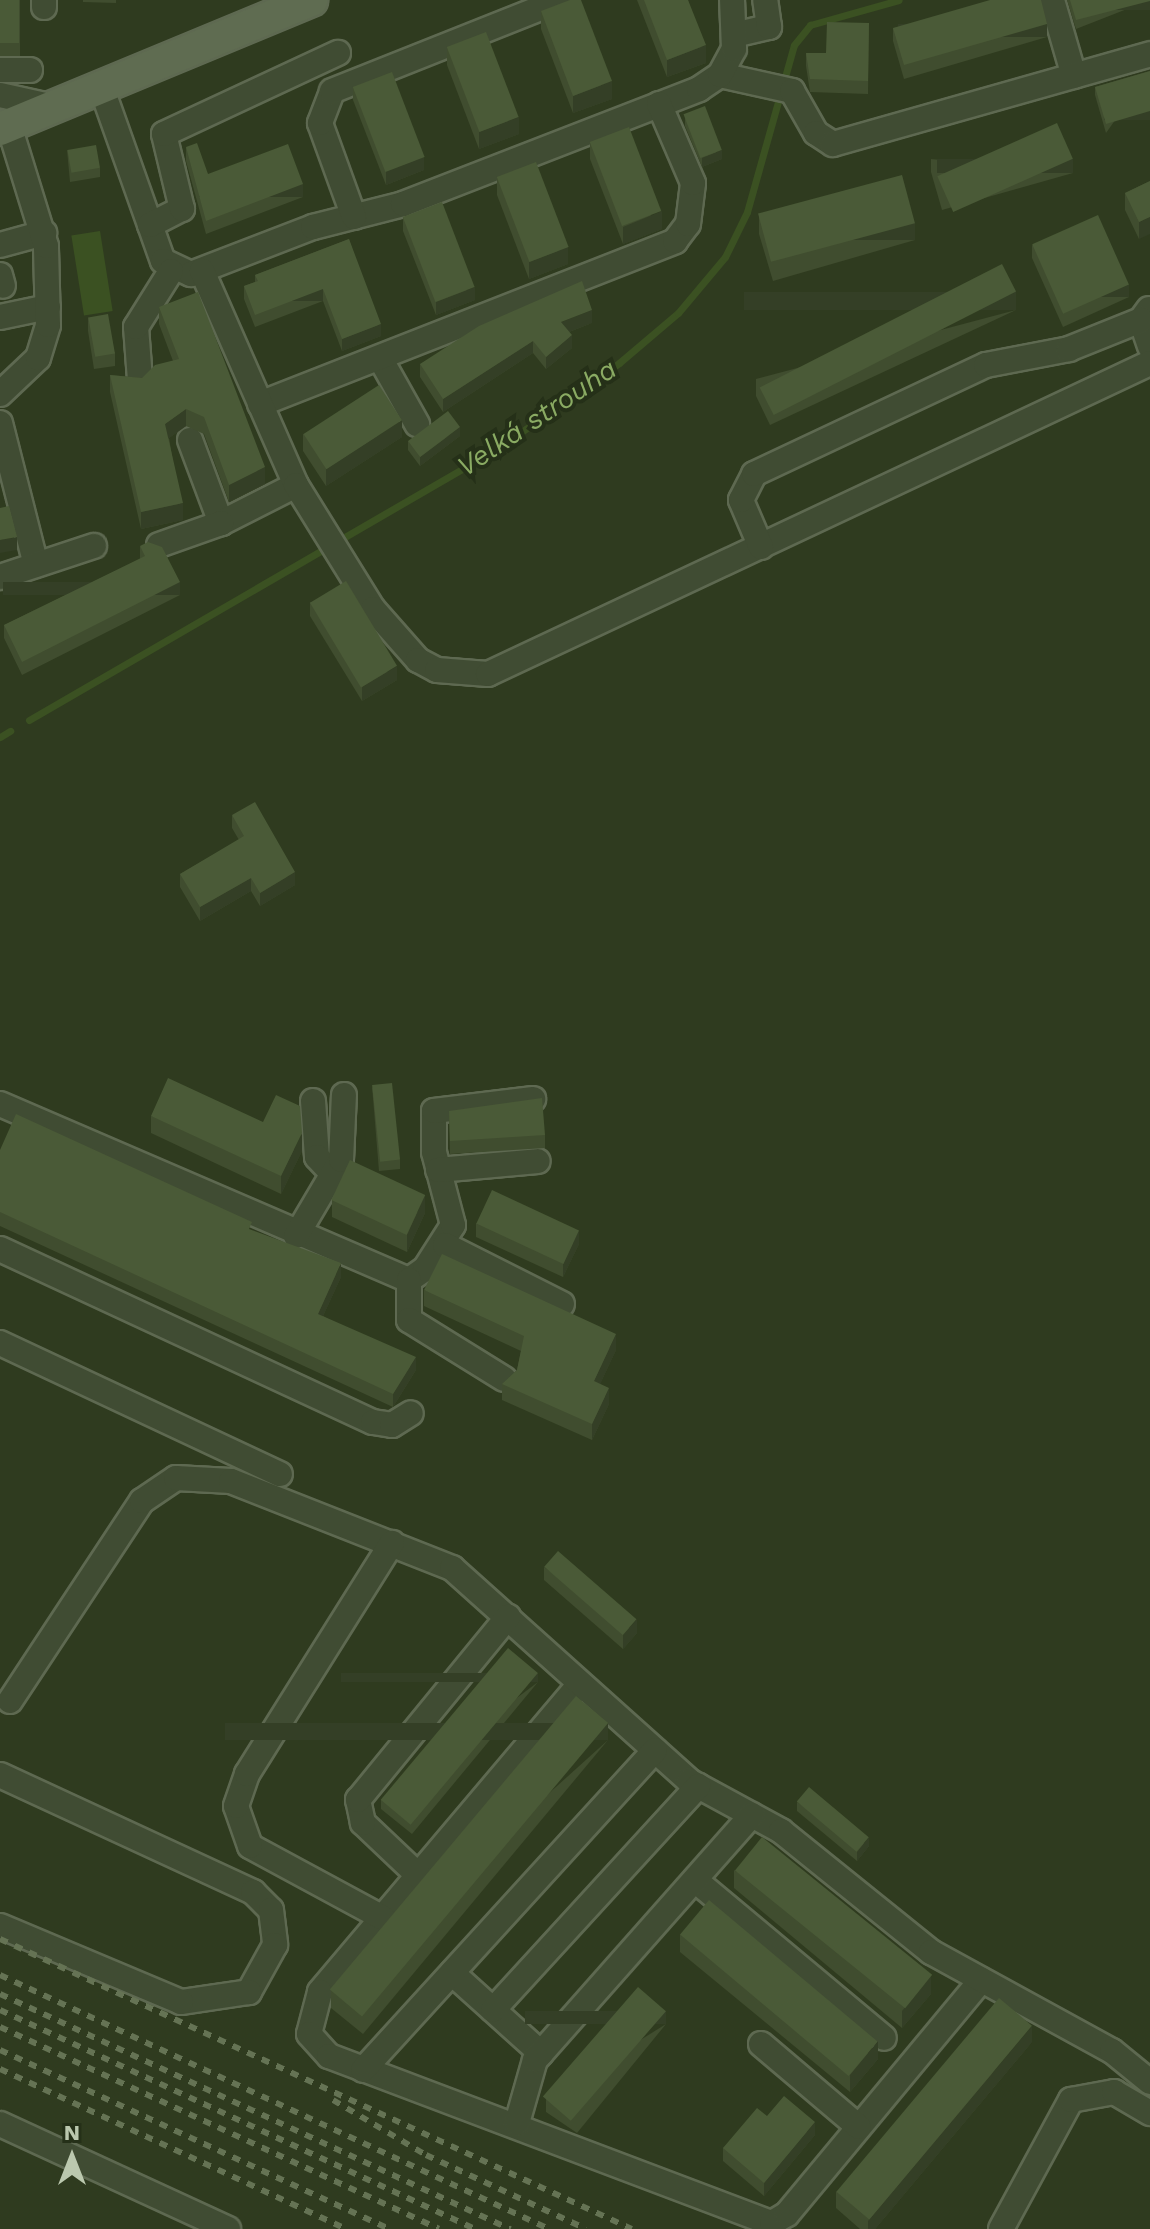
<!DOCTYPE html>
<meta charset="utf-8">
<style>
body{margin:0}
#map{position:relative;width:1150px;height:2229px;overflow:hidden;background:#2f3b1f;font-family:"Work Sans",sans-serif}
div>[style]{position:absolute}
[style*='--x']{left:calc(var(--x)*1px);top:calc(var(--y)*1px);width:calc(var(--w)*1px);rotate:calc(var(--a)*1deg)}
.water>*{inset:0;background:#3b5122;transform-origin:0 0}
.stream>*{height:7px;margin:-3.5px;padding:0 3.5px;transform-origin:3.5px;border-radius:3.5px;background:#3b5122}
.roads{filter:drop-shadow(2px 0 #5e6951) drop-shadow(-2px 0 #5e6951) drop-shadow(0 2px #5e6951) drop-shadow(0 -2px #5e6951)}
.minor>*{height:24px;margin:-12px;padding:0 12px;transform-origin:12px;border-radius:12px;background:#404c33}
.major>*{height:32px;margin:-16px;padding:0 16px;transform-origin:16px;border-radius:16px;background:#5f6c51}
.rail>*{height:6px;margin-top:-3px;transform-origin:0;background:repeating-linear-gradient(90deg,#657354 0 8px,transparent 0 16px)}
.wall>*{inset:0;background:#404d2f;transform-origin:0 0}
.shaded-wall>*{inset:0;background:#343f26;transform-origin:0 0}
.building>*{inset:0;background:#4a5a37;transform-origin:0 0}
span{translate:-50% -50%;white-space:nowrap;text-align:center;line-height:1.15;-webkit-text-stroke:8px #253018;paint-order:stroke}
.water-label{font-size:28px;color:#8aab63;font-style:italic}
.north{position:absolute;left:32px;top:2117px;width:80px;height:80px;-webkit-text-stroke:6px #253018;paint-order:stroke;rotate:0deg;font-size:22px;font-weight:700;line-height:32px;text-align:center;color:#bbc8ae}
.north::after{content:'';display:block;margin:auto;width:28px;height:36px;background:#bbc8ae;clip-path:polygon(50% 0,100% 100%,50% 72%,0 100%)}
</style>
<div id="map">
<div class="water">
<div style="left:100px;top:231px;width:81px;height:29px;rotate:81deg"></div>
</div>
<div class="stream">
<div style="--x:29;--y:720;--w:544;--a:-30.1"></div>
<div style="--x:500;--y:447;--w:146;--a:-35.2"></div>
<div style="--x:619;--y:363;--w:77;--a:-40.3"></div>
<div style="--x:678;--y:313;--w:73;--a:-50"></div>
<div style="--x:725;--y:257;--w:50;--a:-63.9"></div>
<div style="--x:747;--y:212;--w:173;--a:-74.3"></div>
<div style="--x:794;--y:45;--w:26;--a:-51"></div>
<div style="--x:810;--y:25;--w:92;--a:-15.7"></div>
<div style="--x:0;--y:737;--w:12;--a:-31"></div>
</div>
<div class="roads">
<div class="minor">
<div style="--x:1052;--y:0;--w:79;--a:73.9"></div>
<div style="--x:44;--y:7;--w:7;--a:-90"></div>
<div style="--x:738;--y:34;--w:32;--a:-13"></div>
<div style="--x:769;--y:27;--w:27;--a:-98"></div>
<div style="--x:0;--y:70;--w:30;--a:0"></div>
<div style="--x:720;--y:75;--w:74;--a:12.5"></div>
<div style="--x:792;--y:91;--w:48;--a:60.3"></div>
<div style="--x:816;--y:133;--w:20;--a:33"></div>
<div style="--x:833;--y:144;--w:330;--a:-15.8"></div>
<div style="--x:103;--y:92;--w:179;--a:70.5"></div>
<div style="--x:163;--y:261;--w:31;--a:25"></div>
<div style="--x:191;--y:274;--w:131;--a:-21.1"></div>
<div style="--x:313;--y:227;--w:93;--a:-14.3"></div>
<div style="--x:403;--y:204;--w:318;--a:-21.2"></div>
<div style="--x:699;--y:89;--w:25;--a:-34"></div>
<div style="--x:720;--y:75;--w:30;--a:-62"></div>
<div style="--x:734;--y:49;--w:49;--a:-92.3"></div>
<div style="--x:0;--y:95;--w:60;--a:12.4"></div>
<div style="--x:354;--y:217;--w:100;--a:-109.9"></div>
<div style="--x:320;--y:123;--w:34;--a:-69"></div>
<div style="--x:332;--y:91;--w:246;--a:-21.7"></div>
<div style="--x:150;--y:225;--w:36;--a:-27"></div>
<div style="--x:182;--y:209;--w:77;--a:-103.5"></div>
<div style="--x:164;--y:134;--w:192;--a:-25"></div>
<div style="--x:0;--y:245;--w:46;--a:-15.3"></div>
<div style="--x:0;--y:275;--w:11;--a:75"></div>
<div style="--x:1149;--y:309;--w:14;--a:126"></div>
<div style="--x:1141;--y:320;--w:28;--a:71"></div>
<div style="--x:0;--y:317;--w:49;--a:-11.8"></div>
<div style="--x:380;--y:358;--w:76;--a:60.7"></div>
<div style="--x:140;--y:380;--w:53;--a:-94.3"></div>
<div style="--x:136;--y:327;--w:66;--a:-58"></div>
<div style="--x:0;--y:394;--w:52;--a:-43.5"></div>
<div style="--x:38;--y:358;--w:34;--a:-73"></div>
<div style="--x:48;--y:325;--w:79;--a:-91.5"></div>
<div style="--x:46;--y:246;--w:126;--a:-107.1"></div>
<div style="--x:260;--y:404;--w:446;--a:-21.4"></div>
<div style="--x:675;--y:241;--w:21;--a:-53"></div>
<div style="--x:688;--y:224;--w:41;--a:-83"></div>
<div style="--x:693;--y:183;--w:86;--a:-113.3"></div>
<div style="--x:0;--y:423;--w:146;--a:75.8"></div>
<div style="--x:190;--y:440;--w:89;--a:69.5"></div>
<div style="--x:221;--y:523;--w:84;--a:-26.9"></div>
<div style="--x:296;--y:485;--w:234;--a:-113.7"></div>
<div style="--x:296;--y:485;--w:146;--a:58.2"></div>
<div style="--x:373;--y:609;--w:68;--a:48.6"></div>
<div style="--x:418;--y:660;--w:21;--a:28"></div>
<div style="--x:437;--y:670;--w:51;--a:4.5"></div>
<div style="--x:488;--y:674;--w:731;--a:-25.16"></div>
<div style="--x:159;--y:545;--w:66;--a:-19.5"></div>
<div style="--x:761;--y:547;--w:51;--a:-113.1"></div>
<div style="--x:741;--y:500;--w:29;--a:-63"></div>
<div style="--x:754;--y:474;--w:256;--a:-25.2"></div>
<div style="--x:986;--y:365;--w:85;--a:-10.9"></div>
<div style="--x:1069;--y:349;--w:78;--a:-21.9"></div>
<div style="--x:0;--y:577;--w:99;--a:-18.3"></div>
<div style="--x:313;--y:1101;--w:56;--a:85.9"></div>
<div style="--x:317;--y:1157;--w:23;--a:47"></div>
<div style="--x:0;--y:1104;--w:445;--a:23.3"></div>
<div style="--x:409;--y:1280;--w:19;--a:-35"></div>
<div style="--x:425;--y:1269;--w:52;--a:-57.5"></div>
<div style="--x:453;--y:1225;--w:75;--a:-104.6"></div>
<div style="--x:434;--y:1152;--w:41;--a:-90"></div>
<div style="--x:434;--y:1111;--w:100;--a:-6.9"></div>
<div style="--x:438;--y:1170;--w:100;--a:-5.1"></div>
<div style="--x:296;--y:1236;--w:88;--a:-59.4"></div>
<div style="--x:341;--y:1160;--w:65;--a:-87.4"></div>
<div style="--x:445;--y:1245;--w:131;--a:26.8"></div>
<div style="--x:0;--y:1249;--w:411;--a:24.9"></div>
<div style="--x:373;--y:1422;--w:19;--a:9"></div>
<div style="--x:392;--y:1425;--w:22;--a:-32"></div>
<div style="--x:409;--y:1280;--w:40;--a:90"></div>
<div style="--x:409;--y:1320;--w:112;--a:31.8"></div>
<div style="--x:0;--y:1343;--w:309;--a:25.1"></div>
<div style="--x:580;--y:1684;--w:403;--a:130.2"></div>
<div style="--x:320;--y:1992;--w:43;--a:104.7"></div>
<div style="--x:309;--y:2034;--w:30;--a:48"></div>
<div style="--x:329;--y:2056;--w:473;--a:20.7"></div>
<div style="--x:772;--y:2223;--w:17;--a:-31"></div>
<div style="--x:787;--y:2214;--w:304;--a:-50.3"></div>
<div style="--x:10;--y:1701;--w:240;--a:-56.6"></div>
<div style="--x:142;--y:1501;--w:41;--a:-34.1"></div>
<div style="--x:176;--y:1478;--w:55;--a:3.1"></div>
<div style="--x:231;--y:1481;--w:238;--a:21.5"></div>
<div style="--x:452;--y:1568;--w:319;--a:41.9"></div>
<div style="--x:689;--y:1781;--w:105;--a:28.5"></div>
<div style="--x:781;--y:1831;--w:193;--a:38.9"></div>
<div style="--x:931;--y:1952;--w:206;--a:28.7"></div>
<div style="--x:1112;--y:2051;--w:49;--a:39.2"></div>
<div style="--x:0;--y:1775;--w:279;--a:24.8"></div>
<div style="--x:253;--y:1892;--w:25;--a:45"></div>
<div style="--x:271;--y:1910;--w:35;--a:83"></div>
<div style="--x:275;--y:1945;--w:54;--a:119"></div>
<div style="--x:249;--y:1992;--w:69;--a:171.6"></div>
<div style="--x:181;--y:2002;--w:196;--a:-157.2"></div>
<div style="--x:420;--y:1877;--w:79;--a:-136.5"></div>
<div style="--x:363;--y:1823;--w:24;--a:-102"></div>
<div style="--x:358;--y:1800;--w:237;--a:-50.7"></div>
<div style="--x:695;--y:1880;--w:246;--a:39.9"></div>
<div style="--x:383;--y:1918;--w:151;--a:-151.6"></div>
<div style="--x:250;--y:1846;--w:42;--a:-109.3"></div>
<div style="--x:236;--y:1806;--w:34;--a:-71"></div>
<div style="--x:247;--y:1774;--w:273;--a:-57.9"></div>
<div style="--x:452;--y:1973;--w:120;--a:42"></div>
<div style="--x:493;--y:2010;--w:304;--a:-47.5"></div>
<div style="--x:761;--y:2044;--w:128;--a:40.3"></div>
<div style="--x:363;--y:2070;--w:433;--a:-47.6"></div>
<div style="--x:517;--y:2123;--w:66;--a:-74.1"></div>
<div style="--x:535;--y:2060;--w:327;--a:-48.5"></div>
<div style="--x:0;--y:2124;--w:251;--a:24.7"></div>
<div style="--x:1001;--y:2229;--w:147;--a:-61.5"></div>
<div style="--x:1071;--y:2100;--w:44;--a:-10.5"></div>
<div style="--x:1114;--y:2092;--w:42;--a:30.3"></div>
</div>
<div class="major">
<div style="--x:0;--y:129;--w:337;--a:-22.5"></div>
</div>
</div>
<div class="rail">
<div style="--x:0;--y:1939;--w:695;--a:24.65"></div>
<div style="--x:0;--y:1975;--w:605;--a:24.83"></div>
<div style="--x:0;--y:1994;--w:562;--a:24.74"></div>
<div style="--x:0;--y:2010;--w:523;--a:24.75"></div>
<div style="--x:0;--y:2027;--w:483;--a:24.7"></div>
<div style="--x:0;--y:2050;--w:428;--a:24.7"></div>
<div style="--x:0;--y:2069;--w:382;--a:24.8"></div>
<div style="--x:333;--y:2100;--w:108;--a:30.6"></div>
<div style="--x:426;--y:2155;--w:176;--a:24.8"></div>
</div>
<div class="wall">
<div style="left:0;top:0;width:20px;height:56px"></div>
<div style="clip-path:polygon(83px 0,116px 0,116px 3px,83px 2px)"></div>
<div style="clip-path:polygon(637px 0,688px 0,706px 63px,667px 77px)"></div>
<div style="clip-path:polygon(1067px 0,1150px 0,1076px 29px)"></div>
<div style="clip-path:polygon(541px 11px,612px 99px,573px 113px,541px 29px)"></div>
<div style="clip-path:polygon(869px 23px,868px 94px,810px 92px,806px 66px,806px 53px,826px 53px)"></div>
<div style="clip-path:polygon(893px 28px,1047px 37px,904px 79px,893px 41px)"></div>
<div style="clip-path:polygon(447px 47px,519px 134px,479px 149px,447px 65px)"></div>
<div style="clip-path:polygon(1150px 71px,1106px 133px,1095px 95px,1095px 87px)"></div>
<div style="clip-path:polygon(353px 87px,424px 170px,386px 185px,353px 100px)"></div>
<div style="clip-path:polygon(685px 117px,722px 159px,702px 167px,685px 126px)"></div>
<div style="clip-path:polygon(590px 142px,662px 229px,623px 244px,590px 159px)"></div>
<div style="clip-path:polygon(186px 147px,208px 174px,303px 197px,206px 234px,186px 161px)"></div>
<div style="clip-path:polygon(67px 150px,100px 168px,100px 177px,70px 182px)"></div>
<div style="clip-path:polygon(931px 159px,1073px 173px,942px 210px,931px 172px)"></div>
<div style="clip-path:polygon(497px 177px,568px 264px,529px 279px,497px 195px)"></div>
<div style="clip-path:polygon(1150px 181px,1139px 239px,1125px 210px,1125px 193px)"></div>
<div style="clip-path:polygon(759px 216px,915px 240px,773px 281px,759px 234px)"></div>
<div style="clip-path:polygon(403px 217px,475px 300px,436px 315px,403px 231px)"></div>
<div style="clip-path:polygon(349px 239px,381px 336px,342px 351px,323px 301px,255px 327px,244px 299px,244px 286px,255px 282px,255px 275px)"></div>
<div style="clip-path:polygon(1032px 245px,1129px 297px,1063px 327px,1032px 258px)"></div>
<div style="clip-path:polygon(159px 307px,265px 484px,229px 502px,204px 434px,186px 426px,169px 438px,183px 520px,141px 529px,110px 392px,110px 375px,142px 378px,173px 361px,159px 324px)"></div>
<div style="clip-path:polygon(1016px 310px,770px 425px,756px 396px,756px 379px)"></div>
<div style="clip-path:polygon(88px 317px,115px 353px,115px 366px,94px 369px,88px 331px)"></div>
<div style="clip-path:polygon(592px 323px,569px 332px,572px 348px,546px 369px,533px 353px,443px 412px,420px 377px,420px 364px)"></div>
<div style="clip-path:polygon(303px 434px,402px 437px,326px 486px,303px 451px)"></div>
<div style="clip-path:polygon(460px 436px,420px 466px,408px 450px,408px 441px)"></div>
<div style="clip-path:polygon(140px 546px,180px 595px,22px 675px,4px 638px,4px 625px,140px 559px)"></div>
<div style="clip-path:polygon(310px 602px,397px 680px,362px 701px,310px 616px)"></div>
<div style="clip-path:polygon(232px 815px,295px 885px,260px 906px,251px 891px,200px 921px,180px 887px,180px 874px,239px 840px,232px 828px)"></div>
<div style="clip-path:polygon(372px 1086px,400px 1160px,400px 1169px,379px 1171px)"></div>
<div style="clip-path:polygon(449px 1111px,545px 1135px,545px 1148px,450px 1154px)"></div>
<div style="clip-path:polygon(151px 1116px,302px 1151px,281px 1194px,151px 1133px)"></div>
<div style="clip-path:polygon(0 1150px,252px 1231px,341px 1277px,323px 1316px,416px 1370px,393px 1407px,0 1226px)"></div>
<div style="clip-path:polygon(332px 1200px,425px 1213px,407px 1252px,332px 1217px)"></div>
<div style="clip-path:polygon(476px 1223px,579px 1244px,563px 1277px,476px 1237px)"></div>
<div style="clip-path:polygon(424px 1290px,616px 1350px,600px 1384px,609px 1404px,592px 1440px,502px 1400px,502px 1384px,517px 1370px,521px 1351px,424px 1306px)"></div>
<div style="clip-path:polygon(544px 1567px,637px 1633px,623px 1649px,544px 1580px)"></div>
<div style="clip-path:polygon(538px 1682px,412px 1834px,381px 1809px,381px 1800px)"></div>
<div style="clip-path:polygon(608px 1740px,363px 2034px,331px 2008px,331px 1990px)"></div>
<div style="clip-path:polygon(797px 1802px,869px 1846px,857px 1861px,797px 1811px)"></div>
<div style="clip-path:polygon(734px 1870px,931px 1994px,902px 2028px,734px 1888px)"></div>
<div style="clip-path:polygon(680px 1934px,878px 2059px,850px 2092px,680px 1952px)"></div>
<div style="clip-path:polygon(666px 2024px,577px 2133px,546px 2112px,546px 2099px)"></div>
<div style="clip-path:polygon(1032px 2042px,875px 2229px,860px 2229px,836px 2208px,836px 2192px)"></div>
<div style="clip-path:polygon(767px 2116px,815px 2135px,764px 2196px,723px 2161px,723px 2148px)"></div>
</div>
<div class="shaded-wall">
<div style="left:1150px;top:1px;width:9px;height:76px;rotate:90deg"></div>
<div style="left:1047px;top:24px;width:13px;height:149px;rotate:90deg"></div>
<div style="clip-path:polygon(706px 45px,706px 63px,667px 77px,667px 60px)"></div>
<div style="clip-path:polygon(612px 81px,612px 99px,573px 113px,573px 96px)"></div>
<div style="left:1150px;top:111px;width:9px;height:46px;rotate:90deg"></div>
<div style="clip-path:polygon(519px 117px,519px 134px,479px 149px,479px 132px)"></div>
<div style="clip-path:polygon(722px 150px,722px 159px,702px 167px,702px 158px)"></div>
<div style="clip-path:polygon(424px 157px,424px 170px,386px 185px,386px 171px)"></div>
<div style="left:1073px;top:159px;width:14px;height:136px;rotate:90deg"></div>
<div style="left:303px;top:184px;width:13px;height:104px;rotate:90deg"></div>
<div style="clip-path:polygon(662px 211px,662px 229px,623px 244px,623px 227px)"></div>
<div style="clip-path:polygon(1150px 217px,1150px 234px,1139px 239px,1139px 222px)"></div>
<div style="left:915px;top:223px;width:17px;height:148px;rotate:90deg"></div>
<div style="clip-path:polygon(568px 247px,568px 264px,529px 279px,529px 262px)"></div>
<div style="left:1129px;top:284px;width:13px;height:72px;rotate:90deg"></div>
<div style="clip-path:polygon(475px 287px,475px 300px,436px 315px,436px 302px)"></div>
<div style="left:323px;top:289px;width:12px;height:73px;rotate:90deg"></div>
<div style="left:1016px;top:292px;width:18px;height:272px;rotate:90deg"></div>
<div style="clip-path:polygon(592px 310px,592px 323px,561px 335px,561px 322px)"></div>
<div style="clip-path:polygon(381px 324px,381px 336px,342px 351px,342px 339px)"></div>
<div style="clip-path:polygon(572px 335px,572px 348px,546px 369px,546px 357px)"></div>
<div style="clip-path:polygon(533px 341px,533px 353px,443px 412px,443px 399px)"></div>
<div style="clip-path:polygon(186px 409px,186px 426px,165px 441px,165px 424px)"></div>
<div style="clip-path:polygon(402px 420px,402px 437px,326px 486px,326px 469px)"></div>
<div style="clip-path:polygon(460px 427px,460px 436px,420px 466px,420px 457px)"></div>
<div style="clip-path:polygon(265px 467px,265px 484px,229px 502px,229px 485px)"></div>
<div style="clip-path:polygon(183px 503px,183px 520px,141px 529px,141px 512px)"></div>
<div style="clip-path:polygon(17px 537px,17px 550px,0 553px,0 540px)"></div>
<div style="left:180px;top:582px;width:13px;height:177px;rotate:90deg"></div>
<div style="clip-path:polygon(397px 666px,397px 680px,362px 701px,362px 687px)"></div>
<div style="clip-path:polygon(295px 872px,295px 885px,260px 906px,260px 893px)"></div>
<div style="clip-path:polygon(251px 878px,251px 891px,200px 921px,200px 907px)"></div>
<div style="clip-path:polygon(302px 1133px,302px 1151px,281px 1194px,281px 1176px)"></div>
<div style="clip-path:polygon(425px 1195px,425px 1213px,407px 1252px,407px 1235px)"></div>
<div style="clip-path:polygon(579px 1230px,579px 1244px,563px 1277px,563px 1264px)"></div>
<div style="clip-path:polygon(341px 1263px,341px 1277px,318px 1327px,318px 1314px)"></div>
<div style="clip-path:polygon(616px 1334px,616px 1350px,594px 1397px,594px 1381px)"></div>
<div style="clip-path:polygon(416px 1357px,416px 1370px,393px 1407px,393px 1394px)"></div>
<div style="clip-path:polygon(609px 1388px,609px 1404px,592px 1440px,592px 1424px)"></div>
<div style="clip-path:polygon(637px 1619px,637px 1633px,623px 1649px,623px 1635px)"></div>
<div style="left:538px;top:1673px;width:9px;height:197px;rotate:90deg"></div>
<div style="left:608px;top:1723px;width:17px;height:383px;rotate:90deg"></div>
<div style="clip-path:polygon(869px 1837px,869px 1846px,857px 1861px,857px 1852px)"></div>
<div style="clip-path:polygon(931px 1976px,931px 1994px,902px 2028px,902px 2011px)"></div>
<div style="left:666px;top:2011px;width:13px;height:141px;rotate:90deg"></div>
<div style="clip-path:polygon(1032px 2026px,1032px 2042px,875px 2229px,868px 2229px,868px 2221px)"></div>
<div style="clip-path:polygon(878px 2041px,878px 2059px,850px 2092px,850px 2075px)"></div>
<div style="clip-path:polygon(815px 2122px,815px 2135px,764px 2196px,764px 2183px)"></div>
</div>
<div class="building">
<div style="left:0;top:0;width:19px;height:43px"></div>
<div style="clip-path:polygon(570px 0,581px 0,612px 81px,573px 96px,541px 11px)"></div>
<div style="clip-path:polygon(644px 0,688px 0,706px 45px,667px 60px)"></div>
<div style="clip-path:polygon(990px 0,1041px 0,1047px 24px,904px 65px,893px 28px)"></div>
<div style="clip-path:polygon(1070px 0,1150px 0,1150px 1px,1076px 20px)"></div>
<div style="clip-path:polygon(827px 22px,869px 23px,868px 81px,810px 79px,806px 53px,826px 53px)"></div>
<div style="left:486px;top:32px;width:91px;height:42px;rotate:69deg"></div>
<div style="clip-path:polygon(1150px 71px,1150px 111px,1106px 124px,1095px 87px)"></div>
<div style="left:392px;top:72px;width:91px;height:42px;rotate:69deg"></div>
<div style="left:705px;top:106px;width:47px;height:23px;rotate:69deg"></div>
<div style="left:1057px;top:123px;width:39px;height:131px;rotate:66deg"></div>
<div style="left:629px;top:127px;width:90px;height:42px;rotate:69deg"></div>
<div style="clip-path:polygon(197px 143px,208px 174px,288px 144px,303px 184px,206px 221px,186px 147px)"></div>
<div style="left:96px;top:145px;width:23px;height:29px;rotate:80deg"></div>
<div style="left:536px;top:162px;width:91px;height:42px;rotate:69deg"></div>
<div style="left:902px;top:175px;width:50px;height:149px;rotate:75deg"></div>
<div style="clip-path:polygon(1150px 181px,1150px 217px,1139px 222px,1125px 193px)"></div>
<div style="left:442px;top:202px;width:91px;height:42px;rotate:69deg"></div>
<div style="left:1098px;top:215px;width:76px;height:72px;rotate:66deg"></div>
<div style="clip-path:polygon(349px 239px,381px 324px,342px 339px,323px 289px,255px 315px,244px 286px,258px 281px,255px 275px)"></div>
<div style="left:1002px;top:264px;width:31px;height:272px;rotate:63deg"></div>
<div style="clip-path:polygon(582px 281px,592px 310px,561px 322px,572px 335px,546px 357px,533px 341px,443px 399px,420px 364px,479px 326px)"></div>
<div style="clip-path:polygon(198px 292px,265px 467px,229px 485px,204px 417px,186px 409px,165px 424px,183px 503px,141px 512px,110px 375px,142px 378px,155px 365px,179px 359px,159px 307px)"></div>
<div style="left:108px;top:314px;width:40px;height:20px;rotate:80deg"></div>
<div style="left:379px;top:385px;width:42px;height:90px;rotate:57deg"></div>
<div style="left:448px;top:411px;width:20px;height:50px;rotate:53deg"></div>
<div style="clip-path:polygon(9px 506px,17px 537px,0 540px,0 508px)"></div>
<div style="clip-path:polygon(148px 542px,162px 547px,180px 582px,22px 662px,4px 625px,145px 556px,140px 546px)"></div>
<div style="left:346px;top:581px;width:99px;height:42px;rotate:59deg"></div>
<div style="clip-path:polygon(255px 802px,295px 872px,260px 893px,251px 878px,200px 907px,180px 874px,244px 836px,232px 815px)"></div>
<div style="clip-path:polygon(168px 1078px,263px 1122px,276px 1095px,300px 1106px,302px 1133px,281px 1176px,151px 1116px)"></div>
<div style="left:392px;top:1083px;width:77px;height:20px;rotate:84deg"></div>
<div style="clip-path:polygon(542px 1098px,545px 1135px,450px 1141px,449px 1111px)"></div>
<div style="clip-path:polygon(16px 1114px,252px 1222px,249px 1229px,341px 1263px,318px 1314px,416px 1357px,393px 1394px,0 1212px,0 1150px)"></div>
<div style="left:350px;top:1160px;width:83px;height:44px;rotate:25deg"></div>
<div style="left:492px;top:1190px;width:96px;height:37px;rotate:25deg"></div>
<div style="clip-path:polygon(442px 1254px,616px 1334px,594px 1381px,609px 1388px,592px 1424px,502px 1384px,517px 1370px,524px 1336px,424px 1290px)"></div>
<div style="left:558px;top:1551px;width:104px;height:21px;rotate:41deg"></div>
<div style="left:508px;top:1648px;width:39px;height:198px;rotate:40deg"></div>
<div style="left:576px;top:1696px;width:42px;height:383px;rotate:40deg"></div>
<div style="left:809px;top:1787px;width:78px;height:19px;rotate:40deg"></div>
<div style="left:762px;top:1837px;width:219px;height:43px;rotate:39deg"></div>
<div style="left:709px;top:1900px;width:220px;height:45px;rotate:40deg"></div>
<div style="left:638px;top:1987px;width:37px;height:145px;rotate:41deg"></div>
<div style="left:999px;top:1998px;width:43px;height:253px;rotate:40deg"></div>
<div style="clip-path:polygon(784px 2096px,815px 2122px,764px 2183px,723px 2148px,757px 2108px,767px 2116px)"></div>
</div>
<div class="water-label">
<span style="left:537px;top:418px;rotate:-34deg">Velká strouha</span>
</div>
<div class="north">N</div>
</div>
